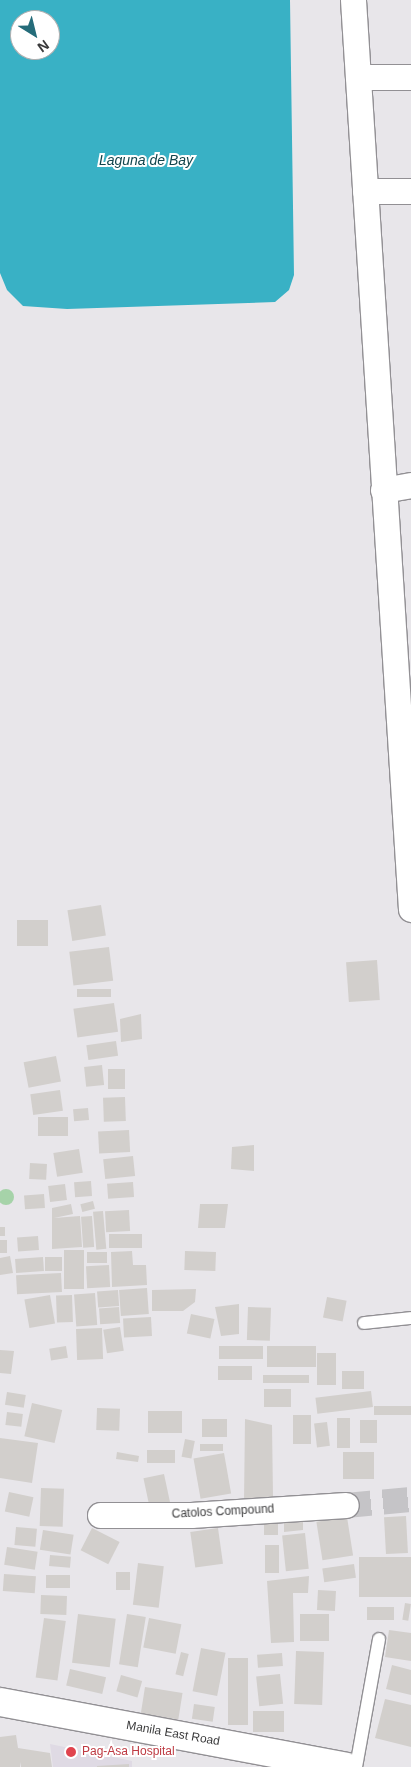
<!DOCTYPE html>
<style>
body{margin:0}
#map{position:relative;width:411px;height:1767px;overflow:hidden;background:#e8e6ea;font-family:Helvetica,sans-serif}
div>[style]{position:absolute}
[style*='--x']{left:calc(var(--x)*1px);top:calc(var(--y)*1px);width:calc(var(--w)*1px);rotate:calc(var(--a)*1deg)}
.built>*{inset:0;background:#dfdae4}
.green>*{inset:0;background:#a6d3a9}
.round{border-radius:50%}
.water>*{inset:0;background:#39b1c5}
.building>*{inset:0;background:#d2cfcc;transform-origin:0 0}
.minor-tunnel>*{height:25px;margin-top:-12.5px;transform-origin:0;background:repeating-linear-gradient(90deg,#c5c4c7 0 25px,transparent 0 37px)}
.roads{filter:drop-shadow(1px 0 #929094) drop-shadow(-1px 0 #929094) drop-shadow(0 1px #929094) drop-shadow(0 -1px #929094)}
.service>*{height:12px;margin:-6px;padding:0 6px;transform-origin:6px;border-radius:6px;background:#fff}
.minor>*{height:25px;margin:-12.5px;padding:0 12.5px;transform-origin:12.5px;border-radius:12.5px;background:#fff}
.secondary>*{height:28px;margin:-14px;padding:0 14px;transform-origin:14px;border-radius:14px;background:#fff}
.dots>*{width:14px;height:14px;translate:-50% -50%;box-sizing:border-box;border:2px solid #fff;border-radius:50%}
span{translate:-50% -50%;white-space:nowrap;text-align:center;line-height:1.15;-webkit-text-stroke:4px #fff;paint-order:stroke}
.street-label{font-size:12px;color:#3a3a3b}
.health-label{font-size:12px;color:#be3a42}
.left{translate:0 -50%;text-align:left}
.water-label{font-size:14px;color:#11454d;font-style:italic}
.north{position:absolute;left:10px;top:10px;width:50px;height:50px;box-sizing:border-box;background:#fff;border:1px solid #b0b0b1;border-radius:50%;rotate:144deg;font-size:14px;font-weight:700;line-height:20px;text-align:center;color:#3a3a3b}
.north::after{content:'';display:block;margin:auto;width:18px;height:22px;background:#256c7a;clip-path:polygon(50% 0,100% 100%,50% 72%,0 100%)}
</style>
<div id="map">
<div class="built">
<div style="clip-path:polygon(50px 1744px,132px 1761px,132px 1767px,53px 1767px)"></div>
</div>
<div class="green">
<div class="round" style="left:-2px;top:1189px;width:16px;height:16px"></div>
</div>
<div class="water">
<div style="clip-path:polygon(evenodd,0 0,290px 0,294px 275px,289px 290px,275px 302px,67px 309px,23px 306px,7px 290px,0 273px,0 0,20px 20px,50px 20px,50px 50px,20px 50px,20px 20px)"></div>
</div>
<div class="building">
<div style="left:101px;top:905px;width:31px;height:34px;rotate:81deg"></div>
<div style="left:48px;top:920px;width:26px;height:31px;rotate:90deg"></div>
<div style="left:109px;top:947px;width:34px;height:40px;rotate:83deg"></div>
<div style="left:377px;top:960px;width:40px;height:31px;rotate:86deg"></div>
<div style="left:77px;top:989px;width:34px;height:8px"></div>
<div style="left:114px;top:1003px;width:29px;height:41px;rotate:82deg"></div>
<div style="clip-path:polygon(141px 1014px,142px 1039px,121px 1042px,120px 1019px)"></div>
<div style="left:116px;top:1041px;width:15px;height:30px;rotate:82deg"></div>
<div style="left:56px;top:1056px;width:26px;height:33px;rotate:79deg"></div>
<div style="left:102px;top:1065px;width:20px;height:18px;rotate:84deg"></div>
<div style="left:108px;top:1069px;width:17px;height:20px"></div>
<div style="left:60px;top:1090px;width:21px;height:30px;rotate:82deg"></div>
<div style="left:125px;top:1097px;width:24px;height:22px;rotate:88deg"></div>
<div style="left:88px;top:1108px;width:12px;height:15px;rotate:85deg"></div>
<div style="left:38px;top:1117px;width:30px;height:19px"></div>
<div style="left:129px;top:1130px;width:22px;height:31px;rotate:87deg"></div>
<div style="clip-path:polygon(254px 1145px,254px 1171px,231px 1169px,232px 1147px)"></div>
<div style="left:79px;top:1149px;width:24px;height:26px;rotate:81deg"></div>
<div style="left:133px;top:1156px;width:20px;height:30px;rotate:84deg"></div>
<div style="left:30px;top:1163px;width:17px;height:16px;rotate:3deg"></div>
<div style="left:91px;top:1181px;width:15px;height:17px;rotate:86deg"></div>
<div style="left:133px;top:1182px;width:15px;height:26px;rotate:86deg"></div>
<div style="left:65px;top:1184px;width:16px;height:17px;rotate:83deg"></div>
<div style="left:44px;top:1194px;width:14px;height:20px;rotate:86deg"></div>
<div style="left:93px;top:1201px;width:8px;height:13px;rotate:76deg"></div>
<div style="clip-path:polygon(71px 1204px,73px 1214px,54px 1218px,80px 1216px,82px 1247px,52px 1249px,52px 1208px)"></div>
<div style="clip-path:polygon(200px 1204px,228px 1204px,225px 1228px,198px 1228px)"></div>
<div style="left:129px;top:1210px;width:21px;height:24px;rotate:87deg"></div>
<div style="left:103px;top:1211px;width:38px;height:10px;rotate:85deg"></div>
<div style="left:92px;top:1216px;width:31px;height:11px;rotate:86deg"></div>
<div style="left:0;top:1227px;width:5px;height:9px"></div>
<div style="left:142px;top:1234px;width:14px;height:33px;rotate:90deg"></div>
<div style="left:38px;top:1236px;width:14px;height:21px;rotate:86deg"></div>
<div style="left:0;top:1240px;width:7px;height:13px"></div>
<div style="left:64px;top:1250px;width:20px;height:39px"></div>
<div style="clip-path:polygon(132px 1251px,133px 1265px,146px 1265px,147px 1285px,112px 1287px,111px 1252px)"></div>
<div style="left:185px;top:1251px;width:31px;height:19px;rotate:2deg"></div>
<div style="left:87px;top:1252px;width:20px;height:11px"></div>
<div style="clip-path:polygon(10px 1256px,13px 1273px,0 1275px,0 1258px)"></div>
<div style="left:43px;top:1257px;width:14px;height:28px;rotate:86deg"></div>
<div style="left:45px;top:1257px;width:17px;height:14px"></div>
<div style="left:109px;top:1265px;width:22px;height:23px;rotate:87deg"></div>
<div style="left:61px;top:1273px;width:19px;height:45px;rotate:87deg"></div>
<div style="left:147px;top:1288px;width:26px;height:28px;rotate:86deg"></div>
<div style="clip-path:polygon(196px 1289px,195px 1302px,183px 1311px,152px 1311px,152px 1290px)"></div>
<div style="left:118px;top:1290px;width:16px;height:21px;rotate:86deg"></div>
<div style="left:95px;top:1293px;width:32px;height:21px;rotate:86deg"></div>
<div style="left:50px;top:1295px;width:29px;height:26px;rotate:80deg"></div>
<div style="left:72px;top:1295px;width:27px;height:16px;rotate:88deg"></div>
<div style="left:327px;top:1297px;width:20px;height:21px;rotate:11deg"></div>
<div style="clip-path:polygon(239px 1304px,239px 1334px,221px 1336px,215px 1307px)"></div>
<div style="left:119px;top:1307px;width:16px;height:20px;rotate:86deg"></div>
<div style="left:248px;top:1307px;width:23px;height:33px;rotate:2deg"></div>
<div style="left:191px;top:1314px;width:24px;height:20px;rotate:12deg"></div>
<div style="left:151px;top:1317px;width:19px;height:28px;rotate:87deg"></div>
<div style="left:120px;top:1327px;width:24px;height:17px;rotate:81deg"></div>
<div style="left:102px;top:1328px;width:31px;height:26px;rotate:88deg"></div>
<div style="left:66px;top:1346px;width:12px;height:17px;rotate:81deg"></div>
<div style="left:219px;top:1346px;width:44px;height:13px"></div>
<div style="left:267px;top:1346px;width:49px;height:21px"></div>
<div style="clip-path:polygon(0 1350px,14px 1351px,11px 1374px,0 1373px)"></div>
<div style="left:317px;top:1353px;width:19px;height:32px"></div>
<div style="left:218px;top:1366px;width:34px;height:14px"></div>
<div style="left:342px;top:1371px;width:22px;height:18px"></div>
<div style="left:263px;top:1375px;width:46px;height:8px"></div>
<div style="left:264px;top:1389px;width:27px;height:18px"></div>
<div style="left:371px;top:1391px;width:16px;height:56px;rotate:83deg"></div>
<div style="left:7px;top:1392px;width:19px;height:13px;rotate:9deg"></div>
<div style="left:32px;top:1403px;width:31px;height:34px;rotate:13deg"></div>
<div style="left:411px;top:1406px;width:9px;height:37px;rotate:90deg"></div>
<div style="left:97px;top:1408px;width:23px;height:22px;rotate:2deg"></div>
<div style="left:148px;top:1411px;width:34px;height:22px"></div>
<div style="left:7px;top:1412px;width:16px;height:13px;rotate:7deg"></div>
<div style="left:293px;top:1415px;width:18px;height:29px"></div>
<div style="left:337px;top:1418px;width:13px;height:30px"></div>
<div style="left:202px;top:1419px;width:25px;height:18px"></div>
<div style="clip-path:polygon(245px 1419px,272px 1425px,273px 1497px,244px 1501px)"></div>
<div style="left:360px;top:1420px;width:17px;height:23px"></div>
<div style="left:327px;top:1422px;width:24px;height:13px;rotate:83deg"></div>
<div style="clip-path:polygon(0 1438px,38px 1443px,32px 1483px,0 1478px)"></div>
<div style="left:185px;top:1439px;width:10px;height:18px;rotate:11deg"></div>
<div style="left:223px;top:1444px;width:7px;height:23px;rotate:90deg"></div>
<div style="left:147px;top:1450px;width:28px;height:13px"></div>
<div style="clip-path:polygon(117px 1452px,139px 1456px,138px 1462px,116px 1459px)"></div>
<div style="left:374px;top:1452px;width:27px;height:31px;rotate:90deg"></div>
<div style="left:224px;top:1453px;width:41px;height:31px;rotate:80deg"></div>
<div style="left:164px;top:1474px;width:30px;height:21px;rotate:78deg"></div>
<div style="left:41px;top:1488px;width:23px;height:38px;rotate:2deg"></div>
<div style="left:9px;top:1492px;width:25px;height:20px;rotate:12deg"></div>
<div style="left:406px;top:1516px;width:37px;height:22px;rotate:87deg"></div>
<div style="left:347px;top:1517px;width:39px;height:31px;rotate:81deg"></div>
<div style="left:278px;top:1520px;width:15px;height:14px;rotate:90deg"></div>
<div style="clip-path:polygon(303px 1522px,303px 1530px,284px 1532px,284px 1523px)"></div>
<div style="left:16px;top:1527px;width:21px;height:18px;rotate:5deg"></div>
<div style="left:92px;top:1528px;width:31px;height:25px;rotate:27deg"></div>
<div style="left:218px;top:1528px;width:36px;height:28px;rotate:82deg"></div>
<div style="left:43px;top:1530px;width:31px;height:20px;rotate:9deg"></div>
<div style="left:305px;top:1533px;width:36px;height:23px;rotate:84deg"></div>
<div style="left:265px;top:1545px;width:14px;height:28px"></div>
<div style="left:7px;top:1547px;width:31px;height:18px;rotate:9deg"></div>
<div style="left:50px;top:1555px;width:21px;height:11px;rotate:5deg"></div>
<div style="left:411px;top:1557px;width:40px;height:52px;rotate:90deg"></div>
<div style="left:138px;top:1563px;width:26px;height:42px;rotate:7deg"></div>
<div style="left:354px;top:1564px;width:14px;height:32px;rotate:82deg"></div>
<div style="left:116px;top:1572px;width:14px;height:18px"></div>
<div style="left:4px;top:1574px;width:32px;height:17px;rotate:4deg"></div>
<div style="left:46px;top:1575px;width:24px;height:13px"></div>
<div style="clip-path:polygon(309px 1576px,308px 1593px,293px 1593px,294px 1642px,271px 1643px,267px 1581px)"></div>
<div style="left:318px;top:1590px;width:18px;height:20px;rotate:3deg"></div>
<div style="left:41px;top:1595px;width:26px;height:19px;rotate:2deg"></div>
<div style="left:405px;top:1603px;width:6px;height:17px;rotate:9deg"></div>
<div style="left:367px;top:1607px;width:27px;height:13px"></div>
<div style="left:78px;top:1614px;width:38px;height:49px;rotate:7deg"></div>
<div style="left:127px;top:1614px;width:19px;height:51px;rotate:9deg"></div>
<div style="left:300px;top:1614px;width:29px;height:27px"></div>
<div style="left:44px;top:1618px;width:22px;height:60px;rotate:8deg"></div>
<div style="left:149px;top:1618px;width:33px;height:30px;rotate:11deg"></div>
<div style="clip-path:polygon(389px 1630px,411px 1633px,411px 1661px,385px 1657px)"></div>
<div style="left:201px;top:1648px;width:25px;height:44px;rotate:11deg"></div>
<div style="left:296px;top:1651px;width:28px;height:53px;rotate:2deg"></div>
<div style="left:181px;top:1652px;width:8px;height:23px;rotate:14deg"></div>
<div style="left:282px;top:1653px;width:13px;height:25px;rotate:86deg"></div>
<div style="left:228px;top:1658px;width:20px;height:67px"></div>
<div style="clip-path:polygon(392px 1665px,411px 1670px,411px 1695px,386px 1689px)"></div>
<div style="left:70px;top:1669px;width:37px;height:17px;rotate:13deg"></div>
<div style="left:280px;top:1674px;width:30px;height:24px;rotate:84deg"></div>
<div style="left:121px;top:1675px;width:22px;height:17px;rotate:16deg"></div>
<div style="left:145px;top:1687px;width:38px;height:27px;rotate:9deg"></div>
<div style="clip-path:polygon(385px 1699px,411px 1705px,411px 1747px,375px 1738px)"></div>
<div style="left:194px;top:1704px;width:21px;height:15px;rotate:8deg"></div>
<div style="left:253px;top:1711px;width:31px;height:21px"></div>
<div style="clip-path:polygon(16px 1735px,18px 1748px,50px 1753px,52px 1767px,21px 1767px,20px 1762px,20px 1767px,0 1767px,0 1737px)"></div>
<div style="clip-path:polygon(129px 1764px,129px 1767px,97px 1767px,97px 1766px)"></div>
</div>
<div class="minor-tunnel">
<div style="--x:346;--y:1505;--w:65;--a:-5.3"></div>
</div>
<div class="roads">
<div class="service">
<div style="--x:364;--y:1323;--w:47;--a:-6.1"></div>
<div style="--x:356;--y:1767;--w:130;--a:-79.8"></div>
</div>
<div class="minor">
<div style="--x:353;--y:0;--w:911;--a:86.35"></div>
<div style="--x:358;--y:77;--w:53;--a:0"></div>
<div style="--x:365;--y:191;--w:46;--a:0"></div>
<div style="--x:383;--y:490;--w:28;--a:-10"></div>
<div style="--x:100;--y:1515;--w:91;--a:0"></div>
<div style="--x:191;--y:1515;--w:155;--a:-3.7"></div>
</div>
<div class="secondary">
<div style="--x:0;--y:1702;--w:352;--a:10.6"></div>
</div>
</div>
<div class="dots">
<div style="left:71px;top:1752px;background:#e0444e"></div>
</div>
<div class="street-label">
<span style="left:223px;top:1512px;rotate:-3deg">Catolos Compound</span>
<span style="left:173px;top:1734px;rotate:10deg">Manila East Road</span>
</div>
<div class="health-label">
<span class="left" style="left:82px;top:1752px">Pag-Asa Hospital</span>
</div>
<div class="water-label">
<span style="left:146px;top:160px">Laguna de Bay</span>
</div>
<div class="north">N</div>
</div>
